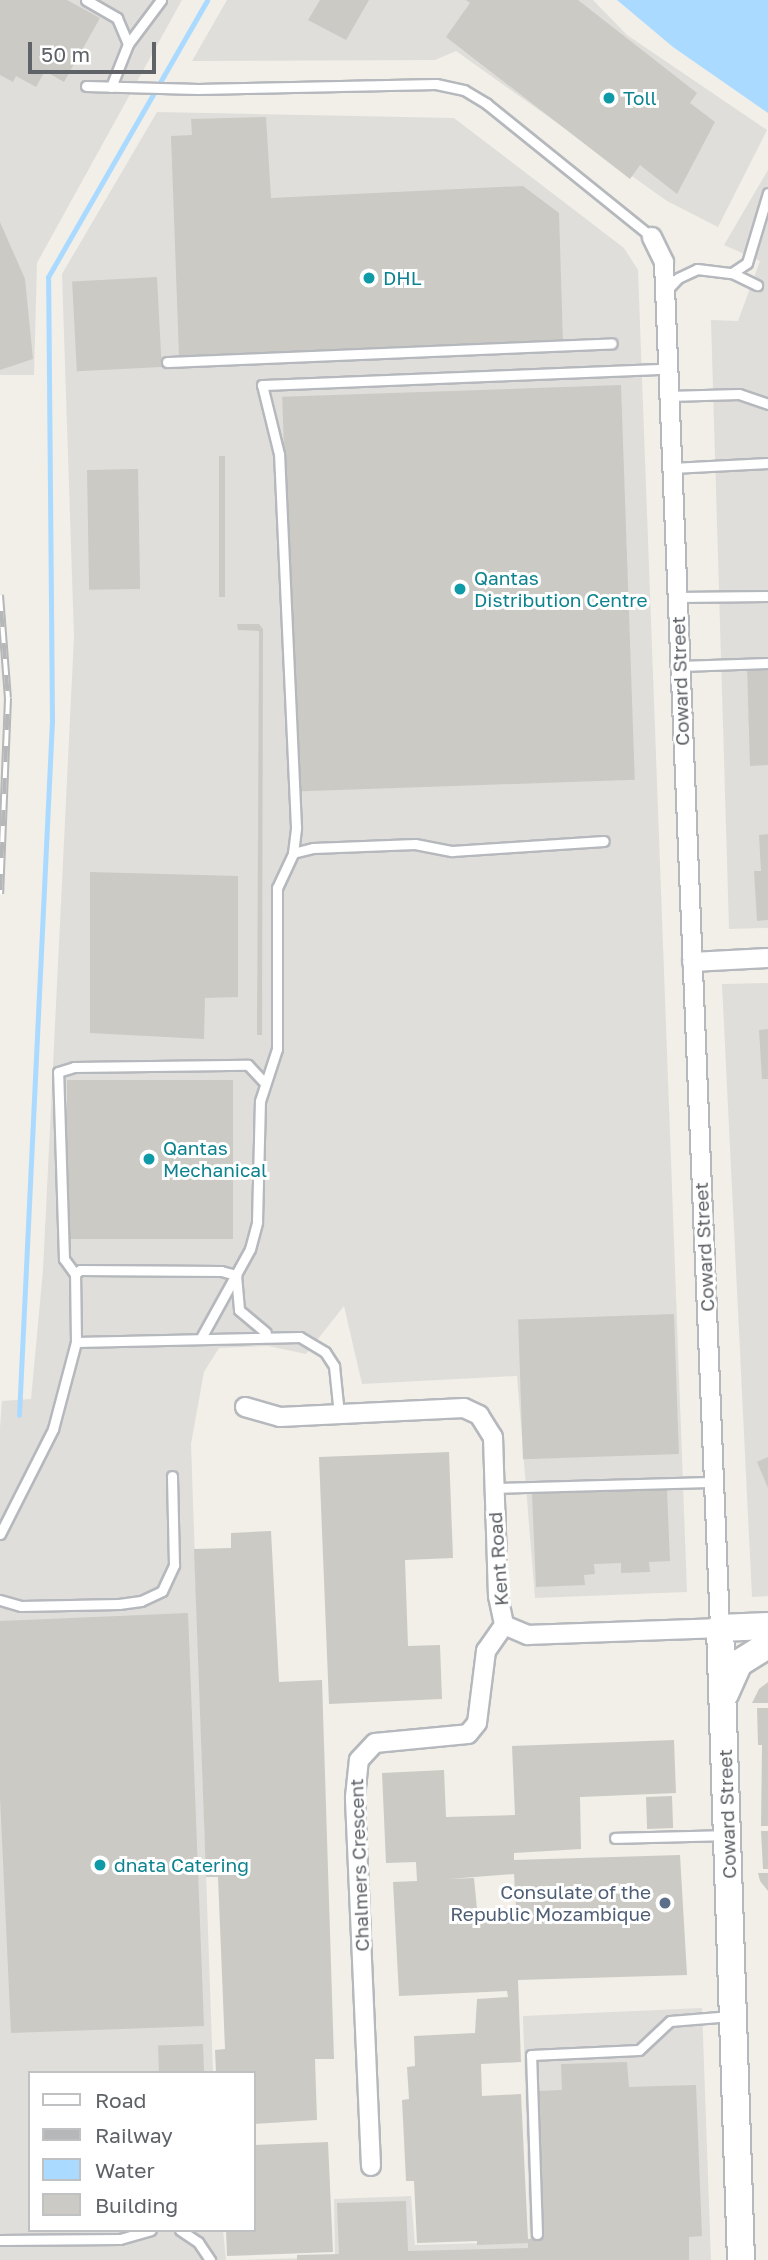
<!DOCTYPE html>
<style>
body{margin:0}
#map{position:relative;width:768px;height:2260px;overflow:hidden;background:#f1efe8;font-family:"Golos Text",sans-serif}
div>[style]{position:absolute}
[style*='--x']{left:calc(var(--x)*1px);top:calc(var(--y)*1px);width:calc(var(--w)*1px);rotate:calc(var(--a)*1deg)}
.industrial>*{inset:0;background:#e0deda}
.water>*{inset:0;background:#aadaff}
.stream>*{height:5px;margin:-2.5px;padding:0 2.5px;transform-origin:2.5px;border-radius:2.5px;background:#aadaff}
.building>*{inset:0;background:#cccac5;transform-origin:0 0}
.roads{filter:drop-shadow(2px 0 #b5b8bc) drop-shadow(-2px 0 #b5b8bc) drop-shadow(0 2px #b5b8bc) drop-shadow(0 -2px #b5b8bc)}
.lane>*{height:9px;margin:-4.5px;padding:0 4.5px;transform-origin:4.5px;border-radius:4.5px;background:#fff}
.street>*{height:18px;margin:-9px;padding:0 9px;transform-origin:9px;border-radius:9px;background:#fff}
.secondary>*{height:26px;margin:-13px;padding:0 13px;transform-origin:13px;border-radius:13px;background:#fff}
.rail>*{height:8px;margin-top:-4px;transform-origin:0;background:repeating-linear-gradient(90deg,#fff 0 16px,#b6b7b8 0 32px);box-sizing:border-box;border-block:2px solid #b6b7b8}
.dots>*{width:19px;height:19px;translate:-50% -50%;box-sizing:border-box;border:4px solid #fff;border-radius:50%}
span{translate:-50% -50%;white-space:nowrap;text-align:center;line-height:1.15;-webkit-text-stroke:6px #fff;paint-order:stroke}
.culture-label{font-size:19px;color:#0d838f}
.left{translate:0 -50%;text-align:left}
.street-label{font-size:19px;color:#5f6368}
.service-label{font-size:19px;color:#4e5e75}
.right{translate:-100% -50%;text-align:right}
.legend{position:absolute;left:28px;top:2071px;width:228px;height:161px;box-sizing:border-box;background:#fff;border:2px solid #bfc1c3;margin:0;padding:9px 12px;list-style:none;font-size:21px;color:#5f6368}
.legend li{display:flex;align-items:center;gap:14px;height:35px}
.legend b{width:35px;border:2px solid #bfc1c3}
.scale{position:absolute;left:28px;top:42px;width:128px;height:32px;box-sizing:border-box;border:4px solid #5f6368;border-top:0;padding-left:9px;font-size:21px;line-height:24px;white-space:nowrap;color:#5f6368;-webkit-text-stroke:5px #fff;paint-order:stroke}
</style>
<div id="map">
<div class="industrial">
<div style="clip-path:polygon(0 0,182px 0,37px 263px,34px 375px,0 375px)"></div>
<div style="clip-path:polygon(227px 0,593px 0,627px 35px,767px 130px,718px 227px,667px 201px,456px 51px,435px 60px,192px 61px)"></div>
<div style="clip-path:polygon(157px 112px,454px 118px,624px 248px,638px 270px,687px 1592px,535px 1598px,517px 1376px,362px 1384px,344px 1306px,306px 1354px,268px 1346px,219px 1348px,204px 1372px,191px 1444px,213px 2073px,30px 2073px,30px 2230px,223px 2230px,226px 2260px,0 2260px,0 1428px,2px 1401px,31px 1399px,43px 1270px,74px 637px,62px 274px)"></div>
<div style="clip-path:polygon(768px 170px,768px 928px,729px 929px,711px 320px,738px 321px,760px 261px,724px 245px)"></div>
<div style="clip-path:polygon(768px 983px,768px 1596px,752px 1597px,722px 984px)"></div>
<div style="clip-path:polygon(702px 2008px,711px 2260px,237px 2260px,335px 2257px,334px 2199px,411px 2196px,415px 2245px,530px 2242px,523px 2016px)"></div>
</div>
<div class="water">
<div style="clip-path:polygon(617px 0,768px 0,768px 113px,673px 47px)"></div>
</div>
<div class="stream">
<div style="--x:19;--y:1415;--w:695;--a:-87.28"></div>
<div style="--x:52;--y:721;--w:444;--a:-90.5"></div>
<div style="--x:48;--y:277;--w:319;--a:-60.1"></div>
</div>
<div class="building">
<div style="clip-path:polygon(0 0,67px 0,100px 18px,64px 82px,45px 71px,36px 87px,16px 76px,13px 82px,0 75px)"></div>
<div style="clip-path:polygon(320px 0,369px 0,346px 40px,308px 20px)"></div>
<div style="clip-path:polygon(466px 0,578px 0,697px 93px,690px 103px,715px 122px,677px 194px,640px 165px,630px 179px,446px 37px,470px 3px)"></div>
<div style="clip-path:polygon(266px 117px,271px 198px,523px 186px,559px 213px,563px 342px,179px 356px,171px 136px,192px 135px,191px 119px)"></div>
<div style="clip-path:polygon(0 222px,25px 279px,33px 359px,0 370px)"></div>
<div style="left:157px;top:277px;width:90px;height:85px;rotate:87deg"></div>
<div style="left:621px;top:385px;width:395px;height:339px;rotate:88deg"></div>
<div style="left:219px;top:456px;width:6px;height:141px"></div>
<div style="left:138px;top:469px;width:120px;height:51px;rotate:89deg"></div>
<div style="clip-path:polygon(237px 624px,259px 624px,263px 629px,262px 1035px,257px 1035px,259px 631px,238px 630px)"></div>
<div style="clip-path:polygon(768px 665px,768px 765px,750px 766px,747px 666px)"></div>
<div style="clip-path:polygon(768px 834px,768px 920px,757px 921px,754px 871px,761px 871px,759px 835px)"></div>
<div style="clip-path:polygon(90px 872px,238px 876px,238px 997px,205px 998px,204px 1039px,90px 1033px)"></div>
<div style="clip-path:polygon(768px 1029px,768px 1079px,762px 1079px,759px 1030px)"></div>
<div style="left:67px;top:1080px;width:166px;height:159px"></div>
<div style="left:674px;top:1314px;width:140px;height:156px;rotate:88deg"></div>
<div style="clip-path:polygon(449px 1452px,453px 1558px,405px 1560px,408px 1646px,440px 1645px,442px 1699px,329px 1704px,319px 1457px)"></div>
<div style="clip-path:polygon(768px 1457px,768px 1488px,757px 1462px)"></div>
<div style="clip-path:polygon(667px 1489px,670px 1561px,649px 1562px,650px 1572px,621px 1573px,621px 1563px,594px 1564px,595px 1574px,584px 1575px,585px 1585px,536px 1587px,532px 1494px)"></div>
<div style="clip-path:polygon(271px 1531px,279px 1682px,322px 1680px,334px 2059px,315px 2059px,317px 2120px,254px 2124px,254px 2073px,216px 2073px,215px 2050px,225px 2049px,218px 1877px,206px 1877px,194px 1549px,231px 1548px,231px 1533px)"></div>
<div style="clip-path:polygon(188px 1613px,204px 2026px,11px 2033px,0 1797px,0 1621px)"></div>
<div style="clip-path:polygon(768px 1682px,768px 1703px,752px 1703px,759px 1689px)"></div>
<div style="clip-path:polygon(757px 1708px,768px 1708px,768px 1826px,761px 1826px,762px 1745px,758px 1745px)"></div>
<div style="clip-path:polygon(evenodd,674px 1740px,676px 1793px,580px 1797px,581px 1849px,514px 1853px,514px 1860px,680px 1855px,687px 1975px,518px 1980px,521px 2062px,481px 2064px,482px 2096px,521px 2094px,528px 2239px,543px 2238px,538px 2091px,562px 2090px,561px 2064px,627px 2062px,629px 2087px,696px 2085px,702px 2236px,689px 2237px,689px 2260px,297px 2260px,297px 2255px,339px 2254px,337px 2203px,406px 2201px,408px 2251px,528px 2248px,528px 2243px,477px 2245px,477px 2241px,417px 2243px,414px 2181px,406px 2181px,402px 2100px,409px 2099px,407px 2067px,415px 2066px,414px 2036px,475px 2033px,477px 1999px,508px 1997px,507px 1991px,399px 1996px,393px 1882px,417px 1881px,416px 1862px,386px 1863px,382px 1773px,444px 1770px,446px 1817px,515px 1815px,512px 1746px,674px 1740px,514px 1874px,516px 1908px,477px 1909px,474px 1878px,449px 1879px,514px 1874px)"></div>
<div style="left:672px;top:1796px;width:32px;height:26px;rotate:88deg"></div>
<div style="clip-path:polygon(761px 1831px,768px 1831px,768px 1869px,763px 1869px)"></div>
<div style="clip-path:polygon(758px 1873px,768px 1873px,768px 1891px,760px 1881px)"></div>
<div style="left:203px;top:2044px;width:29px;height:45px;rotate:88deg"></div>
<div style="clip-path:polygon(328px 2142px,333px 2252px,227px 2256px,226px 2230px,254px 2230px,254px 2145px)"></div>
</div>
<div class="roads">
<div class="lane">
<div style="--x:86;--y:0;--w:36;--a:30"></div>
<div style="--x:117;--y:18;--w:28;--a:67"></div>
<div style="--x:86;--y:86;--w:112;--a:1.5"></div>
<div style="--x:198;--y:89;--w:238;--a:-1.2"></div>
<div style="--x:436;--y:84;--w:29;--a:12"></div>
<div style="--x:464;--y:90;--w:27;--a:31"></div>
<div style="--x:487;--y:104;--w:212;--a:38.9"></div>
<div style="--x:111;--y:87;--w:46;--a:-68.4"></div>
<div style="--x:128;--y:44;--w:55;--a:-53.1"></div>
<div style="--x:732;--y:273;--w:28;--a:26"></div>
<div style="--x:667;--y:290;--w:16;--a:-47"></div>
<div style="--x:678;--y:278;--w:21;--a:-25"></div>
<div style="--x:697;--y:269;--w:35;--a:7"></div>
<div style="--x:732;--y:273;--w:18;--a:-34"></div>
<div style="--x:747;--y:263;--w:73;--a:-73.3"></div>
<div style="--x:167;--y:362;--w:445;--a:-2.4"></div>
<div style="--x:668;--y:396;--w:71;--a:-1.6"></div>
<div style="--x:739;--y:394;--w:31;--a:19"></div>
<div style="--x:672;--y:468;--w:96;--a:-3"></div>
<div style="--x:677;--y:597;--w:91;--a:-0.6"></div>
<div style="--x:680;--y:666;--w:88;--a:-2"></div>
<div style="--x:293;--y:853;--w:21;--a:-14"></div>
<div style="--x:313;--y:848;--w:102;--a:-2.2"></div>
<div style="--x:415;--y:844;--w:38;--a:11"></div>
<div style="--x:452;--y:851;--w:152;--a:-3.8"></div>
<div style="--x:75;--y:1274;--w:19;--a:-126"></div>
<div style="--x:64;--y:1259;--w:187;--a:-91.8"></div>
<div style="--x:58;--y:1072;--w:17;--a:-17"></div>
<div style="--x:74;--y:1067;--w:174;--a:-0.7"></div>
<div style="--x:248;--y:1065;--w:25;--a:47"></div>
<div style="--x:202;--y:1336;--w:99;--a:-61.1"></div>
<div style="--x:250;--y:1249;--w:28;--a:-75"></div>
<div style="--x:257;--y:1222;--w:121;--a:-88.6"></div>
<div style="--x:260;--y:1101;--w:55;--a:-71.9"></div>
<div style="--x:277;--y:1049;--w:161;--a:-90"></div>
<div style="--x:277;--y:888;--w:38;--a:-65"></div>
<div style="--x:293;--y:853;--w:26;--a:-83"></div>
<div style="--x:296;--y:827;--w:373;--a:-92.6"></div>
<div style="--x:279;--y:454;--w:71;--a:-103.8"></div>
<div style="--x:262;--y:385;--w:405;--a:-2.3"></div>
<div style="--x:76;--y:1342;--w:68;--a:-90.8"></div>
<div style="--x:75;--y:1274;--w:6;--a:-39"></div>
<div style="--x:80;--y:1270;--w:141;--a:0.4"></div>
<div style="--x:221;--y:1271;--w:16;--a:15"></div>
<div style="--x:236;--y:1275;--w:35;--a:85"></div>
<div style="--x:239;--y:1310;--w:35;--a:40"></div>
<div style="--x:494;--y:1488;--w:220;--a:-1.6"></div>
<div style="--x:0;--y:1534;--w:118;--a:-63.2"></div>
<div style="--x:53;--y:1429;--w:90;--a:-75.2"></div>
<div style="--x:76;--y:1342;--w:224;--a:-1.3"></div>
<div style="--x:300;--y:1337;--w:29;--a:31"></div>
<div style="--x:325;--y:1352;--w:17;--a:57"></div>
<div style="--x:334;--y:1366;--w:48;--a:84.1"></div>
<div style="--x:0;--y:1600;--w:22;--a:16"></div>
<div style="--x:21;--y:1606;--w:98;--a:-1.2"></div>
<div style="--x:119;--y:1604;--w:22;--a:-8"></div>
<div style="--x:141;--y:1601;--w:23;--a:-25"></div>
<div style="--x:162;--y:1591;--w:29;--a:-65"></div>
<div style="--x:174;--y:1565;--w:89;--a:-91.3"></div>
<div style="--x:615;--y:1838;--w:111;--a:-1.5"></div>
<div style="--x:180;--y:2230;--w:22;--a:34"></div>
<div style="--x:198;--y:2242;--w:22;--a:56"></div>
<div style="--x:537;--y:2234;--w:179;--a:-91.9"></div>
<div style="--x:531;--y:2055;--w:108;--a:-2.7"></div>
<div style="--x:639;--y:2050;--w:42;--a:-43.1"></div>
<div style="--x:670;--y:2021;--w:61;--a:-4.7"></div>
<div style="--x:0;--y:2240;--w:120;--a:-0.5"></div>
<div style="--x:120;--y:2239;--w:32;--a:-16"></div>
</div>
<div class="street">
<div style="--x:692;--y:962;--w:76;--a:-3"></div>
<div style="--x:245;--y:1407;--w:36;--a:16"></div>
<div style="--x:280;--y:1417;--w:184;--a:-2.8"></div>
<div style="--x:464;--y:1408;--w:17;--a:25"></div>
<div style="--x:479;--y:1415;--w:26;--a:58"></div>
<div style="--x:493;--y:1437;--w:159;--a:88.2"></div>
<div style="--x:498;--y:1596;--w:30;--a:78"></div>
<div style="--x:504;--y:1625;--w:26;--a:23"></div>
<div style="--x:528;--y:1635;--w:192;--a:-2.1"></div>
<div style="--x:720;--y:1628;--w:1367;--a:-92.35"></div>
<div style="--x:664;--y:262;--w:28;--a:-116"></div>
<div style="--x:371;--y:2166;--w:369;--a:-92.5"></div>
<div style="--x:355;--y:1797;--w:37;--a:-84"></div>
<div style="--x:359;--y:1760;--w:23;--a:-47"></div>
<div style="--x:375;--y:1743;--w:93;--a:-5.5"></div>
<div style="--x:468;--y:1734;--w:14;--a:-51"></div>
<div style="--x:477;--y:1723;--w:73;--a:-82.9"></div>
<div style="--x:486;--y:1651;--w:32;--a:-55"></div>
</div>
<div class="secondary">
<div style="--x:725;--y:1694;--w:34;--a:-66"></div>
<div style="--x:739;--y:1663;--w:34;--a:-32"></div>
<div style="--x:741;--y:2260;--w:632;--a:-91.9"></div>
<div style="--x:720;--y:1628;--w:48;--a:-2.4"></div>
</div>
</div>
<div class="rail">
<div style="--x:0;--y:595;--w:103;--a:85.6"></div>
<div style="--x:8;--y:698;--w:196;--a:92.3"></div>
</div>
<div class="dots">
<div style="left:609px;top:98px;background:#0f9aa8"></div>
<div style="left:369px;top:278px;background:#0f9aa8"></div>
<div style="left:460px;top:589px;background:#0f9aa8"></div>
<div style="left:149px;top:1159px;background:#0f9aa8"></div>
<div style="left:100px;top:1865px;background:#0f9aa8"></div>
<div style="left:665px;top:1903px;background:#5c6f8a"></div>
</div>
<div class="culture-label">
<span class="left" style="left:623px;top:98px">Toll</span>
<span class="left" style="left:383px;top:278px">DHL</span>
<span class="left" style="left:474px;top:589px">Qantas<br>Distribution Centre</span>
<span class="left" style="left:163px;top:1159px">Qantas<br>Mechanical</span>
<span class="left" style="left:114px;top:1865px">dnata Catering</span>
</div>
<div class="street-label">
<span style="left:680px;top:681px;rotate:-92deg">Coward Street</span>
<span style="left:704px;top:1247px;rotate:-93deg">Coward Street</span>
<span style="left:498px;top:1559px;rotate:-94deg">Kent Road</span>
<span style="left:727px;top:1814px;rotate:-92deg">Coward Street</span>
<span style="left:359px;top:1865px;rotate:-92deg">Chalmers Crescent</span>
</div>
<div class="service-label">
<span class="right" style="left:651px;top:1903px">Consulate of the<br>Republic Mozambique</span>
</div>
<ul class="legend">
<li><b style="height:9px;background:#fff"></b>Road</li>
<li><b style="height:9px;background:#b6b7b8"></b>Railway</li>
<li><b style="height:19px;background:#aadaff"></b>Water</li>
<li><b style="height:19px;background:#cccac5"></b>Building</li>
</ul>
<div class="scale">50 m</div>
</div>
